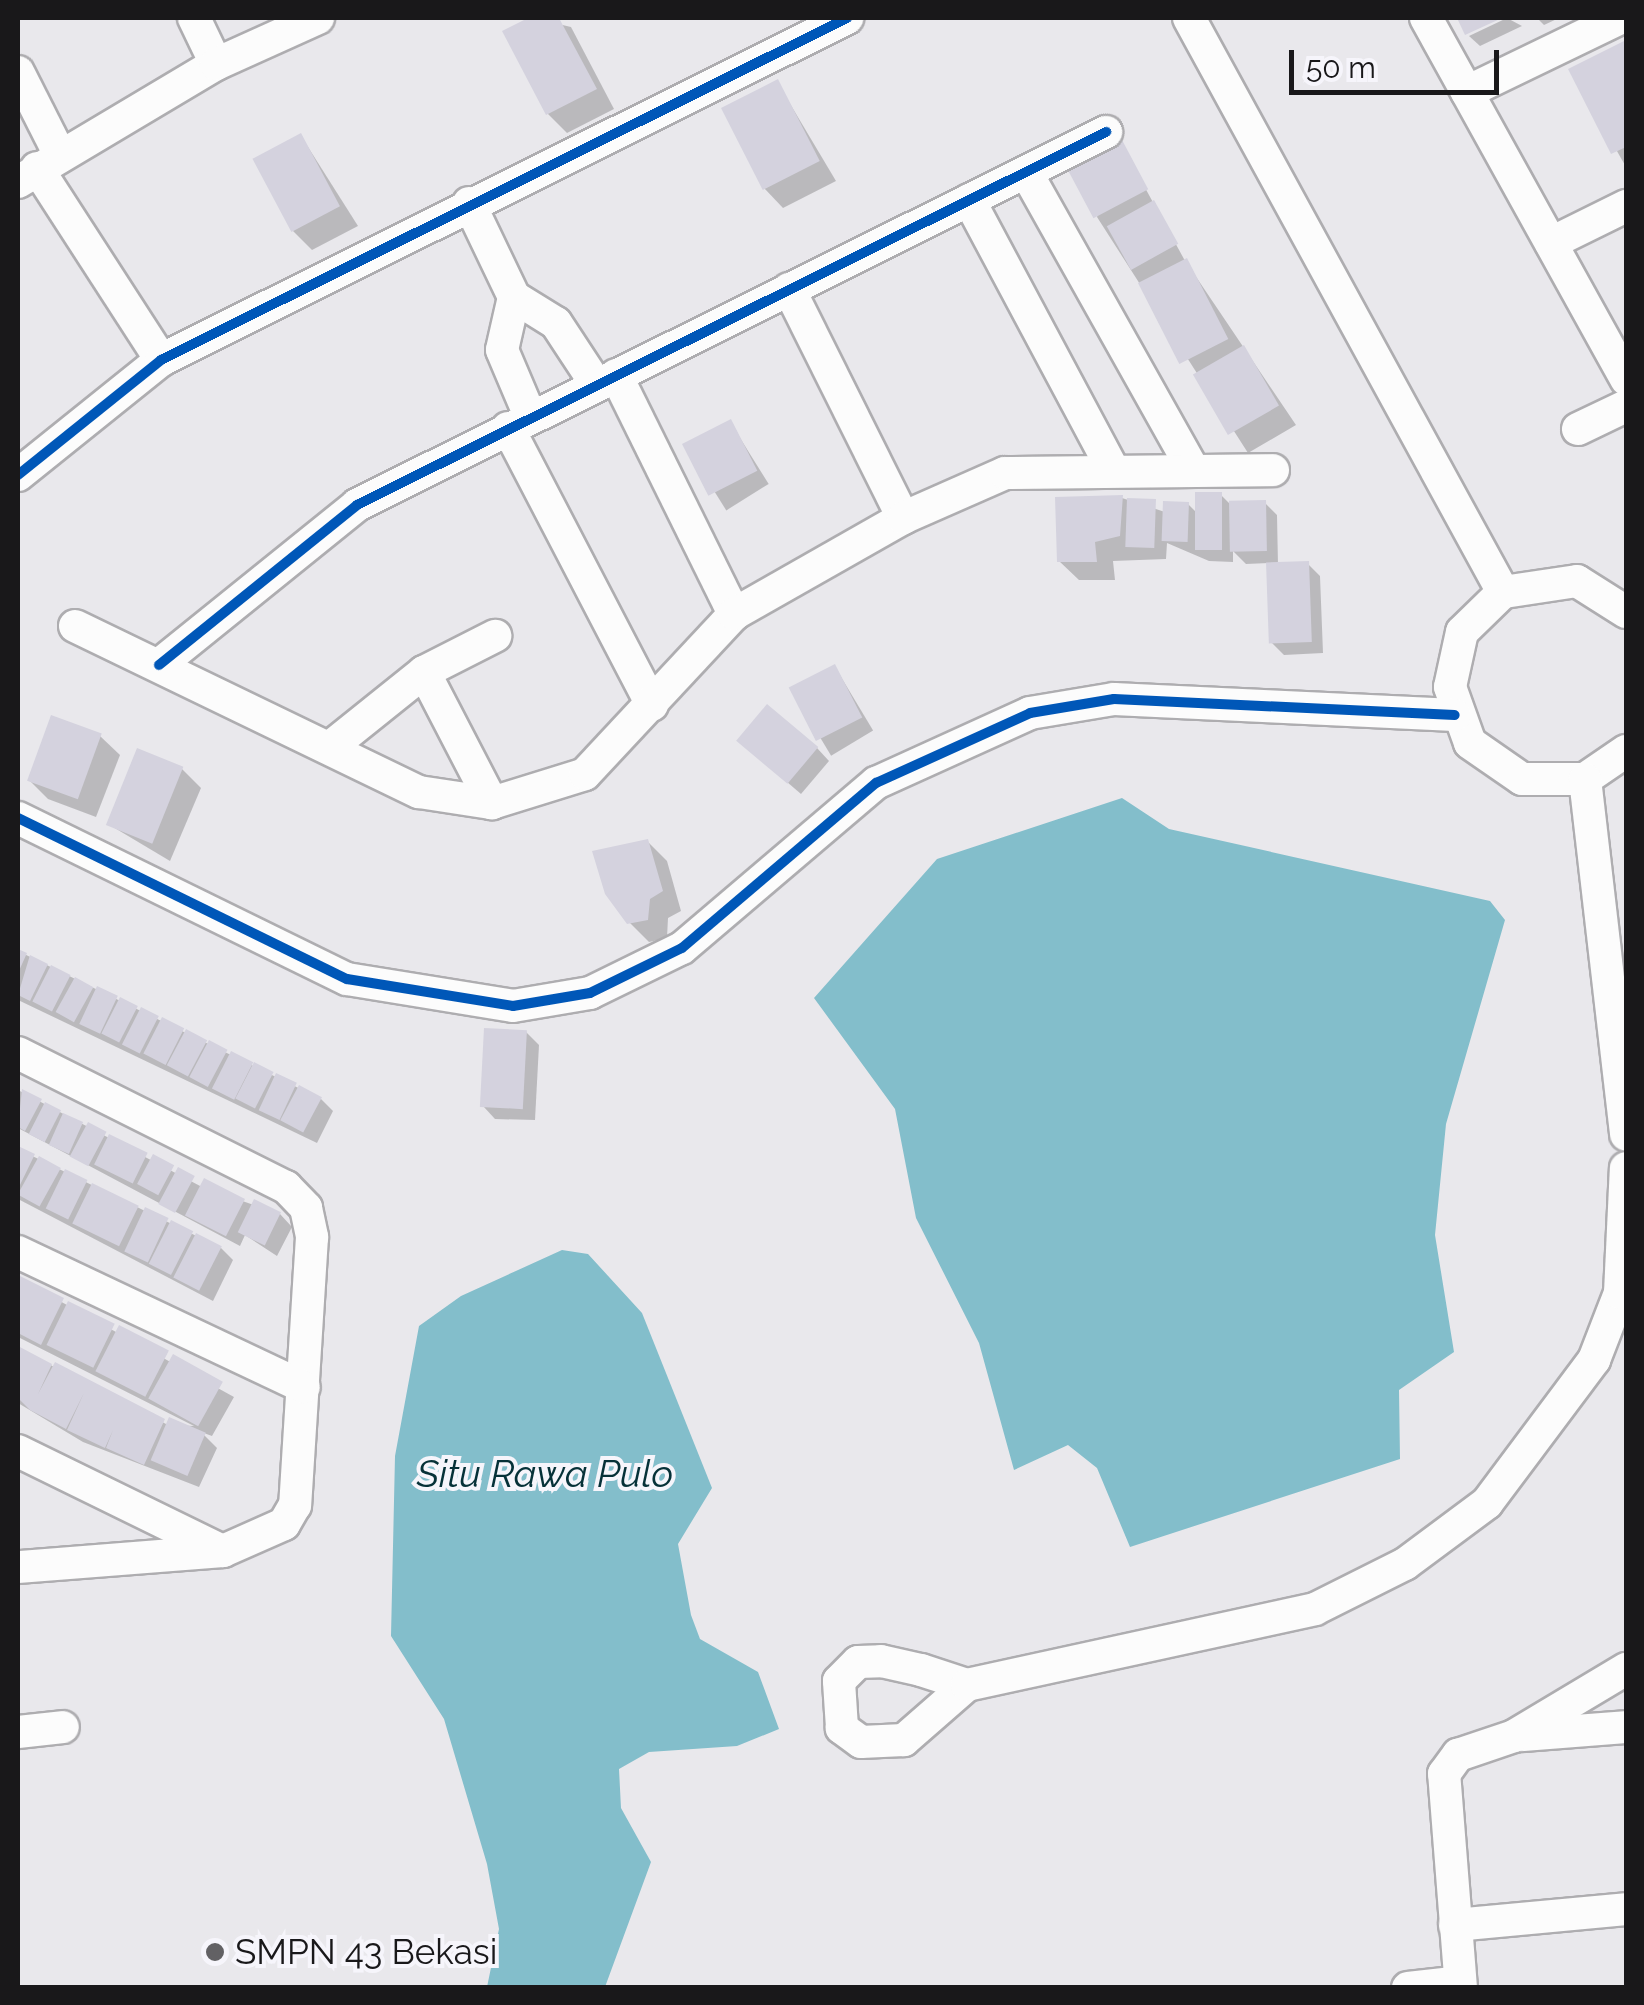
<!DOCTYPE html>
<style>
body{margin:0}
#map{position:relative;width:1644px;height:2005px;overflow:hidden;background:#e9e8ec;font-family:Raleway,sans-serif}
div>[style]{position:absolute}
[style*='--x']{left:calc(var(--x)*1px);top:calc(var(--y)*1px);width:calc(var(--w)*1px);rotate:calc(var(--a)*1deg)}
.water>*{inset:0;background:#83becb}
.shadow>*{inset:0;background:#0003;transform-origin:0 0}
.building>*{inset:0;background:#d4d2de;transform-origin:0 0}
.roads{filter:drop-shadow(2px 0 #aeadb0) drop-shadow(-2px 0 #aeadb0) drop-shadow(0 2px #aeadb0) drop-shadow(0 -2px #aeadb0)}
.street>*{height:32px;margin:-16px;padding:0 16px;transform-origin:16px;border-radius:16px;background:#fcfcfc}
.cycleway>*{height:10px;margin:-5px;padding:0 5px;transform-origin:5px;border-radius:5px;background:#0057b8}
.dots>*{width:28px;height:28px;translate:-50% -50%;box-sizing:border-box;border:5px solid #f6f5fb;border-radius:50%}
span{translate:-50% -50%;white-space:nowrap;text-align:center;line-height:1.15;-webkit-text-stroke:8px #f6f5fb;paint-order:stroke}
.poi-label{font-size:35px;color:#19181a}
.left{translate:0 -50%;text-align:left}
.water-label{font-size:38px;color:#063138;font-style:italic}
.frame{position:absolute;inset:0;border:20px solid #19181a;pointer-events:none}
.scale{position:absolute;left:1289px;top:50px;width:210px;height:45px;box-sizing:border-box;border:5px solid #19181a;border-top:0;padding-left:12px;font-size:30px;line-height:35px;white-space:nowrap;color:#19181a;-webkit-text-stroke:8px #f6f5fb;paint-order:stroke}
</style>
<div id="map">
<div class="water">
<div style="clip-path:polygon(1122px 798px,1169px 829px,1490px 901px,1505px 920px,1446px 1124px,1435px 1235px,1454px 1352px,1399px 1390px,1400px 1459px,1130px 1547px,1097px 1468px,1068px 1445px,1014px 1470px,979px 1343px,916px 1218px,895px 1109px,814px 998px,937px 859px)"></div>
<div style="clip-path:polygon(562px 1250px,588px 1254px,642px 1313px,712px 1488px,678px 1544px,691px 1615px,700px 1639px,758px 1672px,779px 1729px,737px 1746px,649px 1752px,619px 1769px,621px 1808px,651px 1862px,605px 1987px,487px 1987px,499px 1929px,487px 1864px,444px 1719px,391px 1636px,395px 1456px,419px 1326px,461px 1296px)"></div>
</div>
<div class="shadow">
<div style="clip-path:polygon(533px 18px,571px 27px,614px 109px,567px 133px,548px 114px,505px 32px)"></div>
<div style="clip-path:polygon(1507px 18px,1522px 26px,1480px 46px,1469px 36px)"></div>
<div style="clip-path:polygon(1537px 18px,1559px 18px,1544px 25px)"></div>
<div style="clip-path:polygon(1626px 42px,1626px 167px,1571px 70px)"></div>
<div style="clip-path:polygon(777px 82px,836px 181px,783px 208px,764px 188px)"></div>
<div style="clip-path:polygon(301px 136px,358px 226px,312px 250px,293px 231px)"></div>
<div style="clip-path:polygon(1120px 142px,1184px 259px,1296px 425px,1248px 453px,1097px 217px)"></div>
<div style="left:730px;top:422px;width:73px;height:50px;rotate:58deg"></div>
<div style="clip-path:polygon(1221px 495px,1230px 504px,1265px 503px,1277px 515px,1278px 565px,1308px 564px,1320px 576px,1323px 653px,1284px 655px,1272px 643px,1269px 563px,1246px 564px,1233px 551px,1233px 562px,1209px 561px,1167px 543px,1166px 559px,1113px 561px,1115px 580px,1079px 580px,1059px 561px,1122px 498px,1165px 512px,1188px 504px,1198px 514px)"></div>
<div style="left:835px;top:667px;width:74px;height:49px;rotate:59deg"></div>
<div style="clip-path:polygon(100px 736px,120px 755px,96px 817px,48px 799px,29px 780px)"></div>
<div style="clip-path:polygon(817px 748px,829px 761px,801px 794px,752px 752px)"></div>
<div style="clip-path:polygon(182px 769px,201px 788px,170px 861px,108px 824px)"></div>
<div style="clip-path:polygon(648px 842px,667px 861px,681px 911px,668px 918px,667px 938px,649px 942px,629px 922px)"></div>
<div style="clip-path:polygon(18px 951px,321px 1099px,333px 1111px,317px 1143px,18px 1000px)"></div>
<div style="clip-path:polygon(526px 1032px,539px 1045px,535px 1120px,495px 1119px,483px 1106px)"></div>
<div style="clip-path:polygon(18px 1090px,202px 1187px,280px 1214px,292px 1227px,277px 1256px,245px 1235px,240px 1246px,18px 1128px)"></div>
<div style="clip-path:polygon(18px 1149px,221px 1248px,233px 1260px,213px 1301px,18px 1199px)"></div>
<div style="clip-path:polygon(18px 1278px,234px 1397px,212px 1436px,201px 1432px,217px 1448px,199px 1487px,83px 1442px,18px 1403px,19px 1349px,168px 1425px,194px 1426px,18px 1337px)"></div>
</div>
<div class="building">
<div style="clip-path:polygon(528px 18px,559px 18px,597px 89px,546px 115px,502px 31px)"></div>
<div style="clip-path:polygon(1457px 18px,1502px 18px,1465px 35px)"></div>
<div style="clip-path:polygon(1626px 40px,1626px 147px,1611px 154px,1568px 69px)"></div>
<div style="left:778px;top:79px;width:92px;height:64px;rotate:63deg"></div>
<div style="left:301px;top:133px;width:83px;height:55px;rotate:62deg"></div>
<div style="left:1121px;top:138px;width:58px;height:62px;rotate:62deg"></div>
<div style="left:1154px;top:200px;width:50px;height:54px;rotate:61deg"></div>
<div style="left:1187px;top:258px;width:91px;height:55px;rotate:63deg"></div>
<div style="left:1244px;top:345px;width:70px;height:59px;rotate:60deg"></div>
<div style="left:731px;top:419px;width:58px;height:55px;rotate:63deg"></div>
<div style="left:1195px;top:492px;width:27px;height:58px"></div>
<div style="clip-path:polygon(1123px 495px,1120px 536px,1095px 542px,1097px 562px,1057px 562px,1055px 497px)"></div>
<div style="left:1127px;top:498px;width:29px;height:49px;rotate:2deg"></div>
<div style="left:1266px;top:500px;width:51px;height:37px;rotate:89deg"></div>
<div style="left:1163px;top:501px;width:26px;height:40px;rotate:2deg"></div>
<div style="left:1309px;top:561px;width:81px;height:43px;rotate:88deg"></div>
<div style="left:835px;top:664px;width:60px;height:52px;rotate:63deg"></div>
<div style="left:767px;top:704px;width:67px;height:48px;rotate:40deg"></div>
<div style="left:51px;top:715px;width:54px;height:70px;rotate:20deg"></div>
<div style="left:137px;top:748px;width:50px;height:83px;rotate:22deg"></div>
<div style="clip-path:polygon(648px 839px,663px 891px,650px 899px,648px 920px,627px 924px,605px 894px,592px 851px)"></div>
<div style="clip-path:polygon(18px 949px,27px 953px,18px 973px)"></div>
<div style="clip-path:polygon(30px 955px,48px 964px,30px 1001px,18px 995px)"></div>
<div style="left:51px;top:965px;width:22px;height:41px;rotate:27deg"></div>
<div style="left:75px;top:977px;width:21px;height:40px;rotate:29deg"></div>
<div style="left:97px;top:986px;width:23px;height:42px;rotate:25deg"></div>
<div style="left:120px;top:997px;width:20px;height:41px;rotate:27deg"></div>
<div style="left:141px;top:1007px;width:20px;height:42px;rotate:27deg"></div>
<div style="left:162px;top:1017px;width:25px;height:41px;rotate:27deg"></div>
<div style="left:484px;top:1028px;width:43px;height:79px;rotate:3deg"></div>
<div style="left:186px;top:1029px;width:24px;height:41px;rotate:28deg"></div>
<div style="left:209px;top:1040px;width:21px;height:42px;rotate:28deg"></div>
<div style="left:231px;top:1051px;width:25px;height:42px;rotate:27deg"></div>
<div style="left:254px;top:1062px;width:22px;height:41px;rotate:27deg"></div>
<div style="left:276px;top:1073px;width:23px;height:41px;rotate:25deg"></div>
<div style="left:299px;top:1085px;width:26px;height:40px;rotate:28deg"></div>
<div style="clip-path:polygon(22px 1089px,42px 1099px,25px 1131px,18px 1127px)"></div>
<div style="left:45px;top:1102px;width:18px;height:36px;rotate:27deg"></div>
<div style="left:63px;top:1113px;width:22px;height:35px;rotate:24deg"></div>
<div style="left:88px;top:1122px;width:21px;height:39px;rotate:28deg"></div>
<div style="left:109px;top:1134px;width:43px;height:34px;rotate:26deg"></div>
<div style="clip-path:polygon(18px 1146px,35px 1154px,18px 1189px)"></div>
<div style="left:153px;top:1154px;width:24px;height:34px;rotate:28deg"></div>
<div style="left:39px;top:1156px;width:25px;height:44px;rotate:29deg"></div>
<div style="left:178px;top:1167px;width:19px;height:42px;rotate:28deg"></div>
<div style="left:65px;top:1169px;width:25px;height:44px;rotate:26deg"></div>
<div style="left:204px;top:1178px;width:46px;height:42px;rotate:27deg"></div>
<div style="left:92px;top:1183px;width:52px;height:45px;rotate:26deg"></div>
<div style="left:254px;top:1199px;width:30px;height:37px;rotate:26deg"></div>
<div style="left:145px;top:1207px;width:26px;height:49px;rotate:25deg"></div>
<div style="left:171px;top:1220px;width:25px;height:49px;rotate:27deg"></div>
<div style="left:196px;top:1233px;width:29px;height:50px;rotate:27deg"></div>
<div style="clip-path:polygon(18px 1275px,64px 1298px,41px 1345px,18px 1333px)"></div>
<div style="left:68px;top:1301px;width:52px;height:49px;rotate:26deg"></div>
<div style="left:119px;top:1325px;width:56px;height:52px;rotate:27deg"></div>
<div style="clip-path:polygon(18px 1346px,52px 1364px,38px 1394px,55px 1362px,165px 1419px,144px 1465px,106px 1448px,113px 1430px,105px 1448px,67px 1430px,84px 1393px,66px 1429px,30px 1410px,18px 1398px)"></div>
<div style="left:173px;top:1354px;width:57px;height:51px;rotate:29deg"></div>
<div style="left:169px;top:1417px;width:40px;height:47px;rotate:23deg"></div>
</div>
<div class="roads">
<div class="street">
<div style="--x:194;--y:18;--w:51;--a:64.4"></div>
<div style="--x:1189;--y:18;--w:654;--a:61.32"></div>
<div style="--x:1426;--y:18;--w:413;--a:61"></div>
<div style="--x:18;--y:72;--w:91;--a:63.2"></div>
<div style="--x:1467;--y:92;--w:170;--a:-25.8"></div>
<div style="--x:37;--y:168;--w:229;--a:57.1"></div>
<div style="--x:1026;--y:172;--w:341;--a:60.7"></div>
<div style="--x:18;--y:182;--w:230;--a:-30.8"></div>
<div style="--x:216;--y:64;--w:112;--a:-24.3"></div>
<div style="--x:969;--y:200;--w:304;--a:61.9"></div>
<div style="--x:469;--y:203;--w:104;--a:64.4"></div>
<div style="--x:514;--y:297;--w:49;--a:31.8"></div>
<div style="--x:556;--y:323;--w:73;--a:56.7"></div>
<div style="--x:1551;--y:243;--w:84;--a:-26.3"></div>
<div style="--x:789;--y:289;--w:256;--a:63.5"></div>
<div style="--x:514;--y:297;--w:54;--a:102.8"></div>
<div style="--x:502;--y:350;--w:72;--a:67"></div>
<div style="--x:616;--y:375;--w:267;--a:63.7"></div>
<div style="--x:508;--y:428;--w:312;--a:62.5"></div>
<div style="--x:1578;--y:429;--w:53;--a:-25.6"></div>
<div style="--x:18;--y:475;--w:184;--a:-38.8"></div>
<div style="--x:161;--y:360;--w:767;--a:-26.5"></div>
<div style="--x:1626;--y:612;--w:58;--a:-147.7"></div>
<div style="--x:1577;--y:581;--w:75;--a:171.5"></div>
<div style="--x:1503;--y:592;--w:57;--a:135.7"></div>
<div style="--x:1462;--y:632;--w:56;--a:102.3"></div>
<div style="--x:1450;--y:687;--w:59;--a:70.3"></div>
<div style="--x:1470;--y:743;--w:63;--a:34.7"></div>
<div style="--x:1522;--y:779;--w:63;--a:0"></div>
<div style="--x:1585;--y:779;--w:50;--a:-34.3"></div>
<div style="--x:75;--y:626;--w:382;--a:25.8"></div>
<div style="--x:419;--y:792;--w:74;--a:8.6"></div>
<div style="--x:492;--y:803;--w:97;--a:-17.3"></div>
<div style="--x:585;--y:774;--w:219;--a:-47"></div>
<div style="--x:734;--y:614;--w:194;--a:-29.6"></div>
<div style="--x:903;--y:518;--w:111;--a:-23.8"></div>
<div style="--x:1005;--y:473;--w:268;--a:-0.6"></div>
<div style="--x:159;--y:665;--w:255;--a:-38.9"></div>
<div style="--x:357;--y:505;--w:837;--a:-26.47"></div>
<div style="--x:424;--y:672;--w:148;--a:62.6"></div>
<div style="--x:333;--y:745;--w:117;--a:-38.7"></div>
<div style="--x:424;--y:672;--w:80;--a:-26.9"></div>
<div style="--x:1585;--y:779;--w:358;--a:83.4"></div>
<div style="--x:18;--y:818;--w:366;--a:26.1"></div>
<div style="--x:347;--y:979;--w:168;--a:9.2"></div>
<div style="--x:513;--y:1006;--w:78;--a:-9.6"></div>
<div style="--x:590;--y:993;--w:102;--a:-26.1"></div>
<div style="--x:682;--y:948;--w:255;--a:-40.4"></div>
<div style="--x:876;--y:783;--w:169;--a:-24.4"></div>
<div style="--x:1030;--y:713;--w:85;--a:-9.5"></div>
<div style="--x:1114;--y:699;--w:341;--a:2.7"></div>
<div style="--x:18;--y:1053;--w:300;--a:26.6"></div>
<div style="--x:286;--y:1187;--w:29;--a:46"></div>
<div style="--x:306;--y:1208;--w:30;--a:78"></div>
<div style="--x:312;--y:1237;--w:269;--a:93.6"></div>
<div style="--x:295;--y:1505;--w:22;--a:120"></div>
<div style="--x:284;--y:1524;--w:67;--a:156.1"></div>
<div style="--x:223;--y:1551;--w:206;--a:175.5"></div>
<div style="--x:18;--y:1252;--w:316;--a:25.3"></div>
<div style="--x:18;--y:1451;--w:225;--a:26.1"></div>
<div style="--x:881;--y:1661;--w:41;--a:12.7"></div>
<div style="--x:921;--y:1670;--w:48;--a:18.1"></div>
<div style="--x:967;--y:1685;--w:84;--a:138.9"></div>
<div style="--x:904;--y:1740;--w:43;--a:177.3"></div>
<div style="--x:861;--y:1742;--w:24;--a:-144"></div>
<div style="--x:842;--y:1728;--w:47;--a:-93.7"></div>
<div style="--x:839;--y:1681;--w:27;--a:-45"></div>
<div style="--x:858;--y:1662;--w:23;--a:-2"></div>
<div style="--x:967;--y:1685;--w:356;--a:-12.3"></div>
<div style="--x:1315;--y:1609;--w:101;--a:-26.6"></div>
<div style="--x:1405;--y:1564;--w:102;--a:-36.6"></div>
<div style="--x:1487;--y:1503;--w:179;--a:-53.2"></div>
<div style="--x:1594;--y:1360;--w:72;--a:-68.8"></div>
<div style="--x:1620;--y:1293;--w:125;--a:-87.3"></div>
<div style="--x:18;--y:1732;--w:45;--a:-6.3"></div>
<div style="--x:1523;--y:1735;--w:103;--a:-4.4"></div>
<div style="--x:1455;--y:1925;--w:172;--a:-5.3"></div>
<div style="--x:1408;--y:1988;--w:52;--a:-6.6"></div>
<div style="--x:1461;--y:1988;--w:215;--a:-94.5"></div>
<div style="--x:1444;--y:1774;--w:24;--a:-54"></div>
<div style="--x:1458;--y:1755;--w:59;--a:-18.7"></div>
<div style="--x:1514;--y:1736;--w:131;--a:-30.9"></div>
</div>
</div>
<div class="cycleway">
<div style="--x:18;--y:475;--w:184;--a:-38.8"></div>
<div style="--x:161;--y:360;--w:767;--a:-26.5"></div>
<div style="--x:159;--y:665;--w:255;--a:-38.9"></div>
<div style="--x:357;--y:505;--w:837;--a:-26.47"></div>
<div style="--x:18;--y:818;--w:366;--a:26.1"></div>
<div style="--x:347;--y:979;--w:168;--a:9.2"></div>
<div style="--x:513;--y:1006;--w:78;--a:-9.6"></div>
<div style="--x:590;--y:993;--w:102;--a:-26.1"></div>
<div style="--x:682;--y:948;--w:255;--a:-40.4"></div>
<div style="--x:876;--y:783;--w:169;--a:-24.4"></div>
<div style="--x:1030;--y:713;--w:85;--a:-9.5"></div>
<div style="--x:1114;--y:699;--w:341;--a:2.7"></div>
</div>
<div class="dots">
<div style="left:215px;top:1952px;background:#626164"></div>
</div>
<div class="poi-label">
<span class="left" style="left:235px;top:1952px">SMPN 43 Bekasi</span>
</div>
<div class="water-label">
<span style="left:545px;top:1474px">Situ Rawa Pulo</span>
</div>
<div class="frame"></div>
<div class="scale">50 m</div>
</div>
